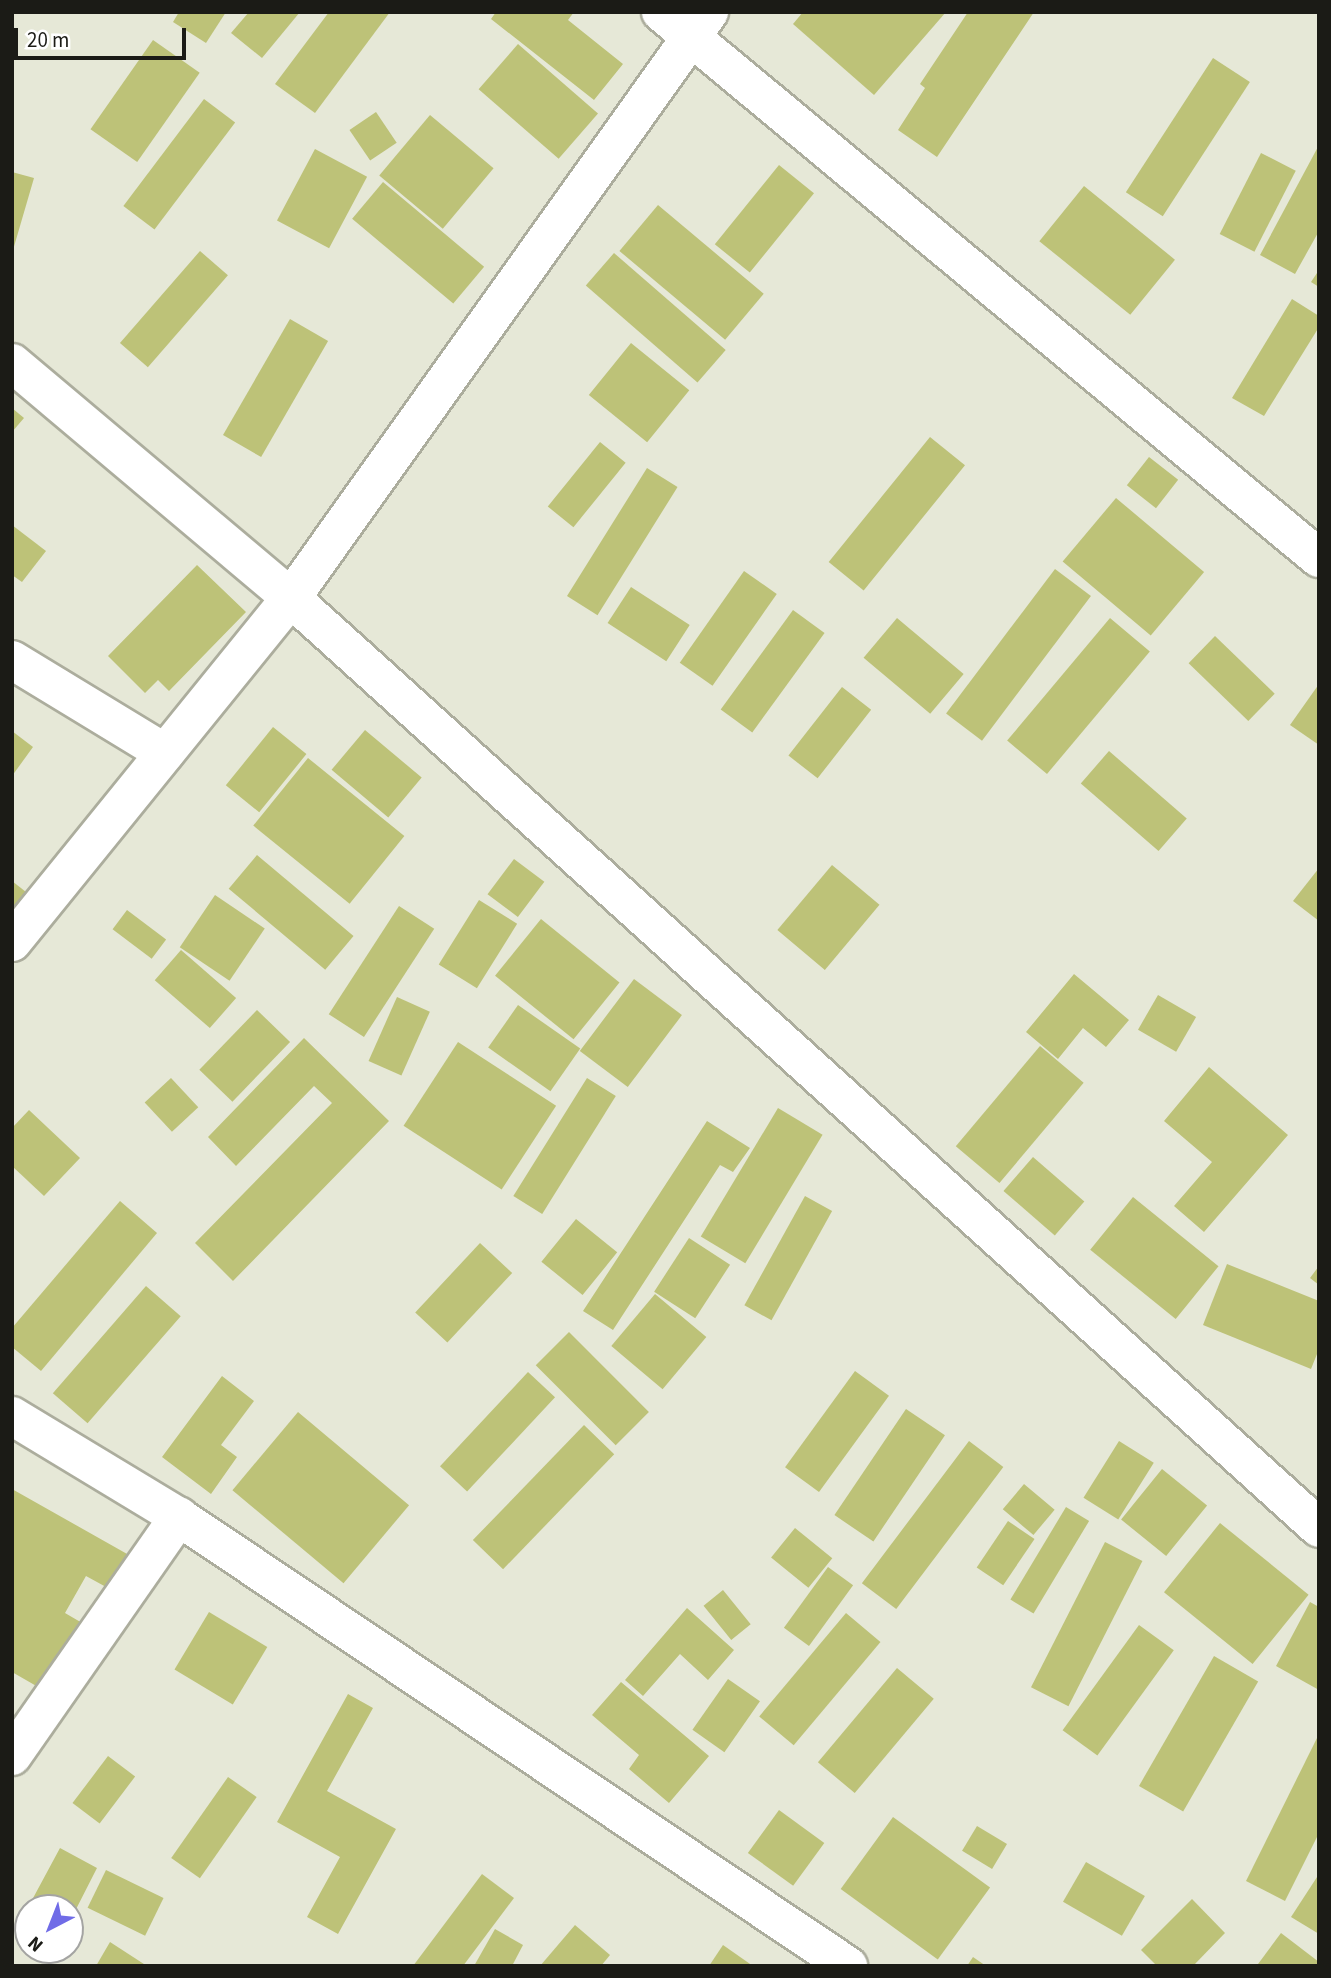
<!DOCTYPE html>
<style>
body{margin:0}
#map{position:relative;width:1331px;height:1978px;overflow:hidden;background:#e6e8d7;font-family:"Source Sans 3",sans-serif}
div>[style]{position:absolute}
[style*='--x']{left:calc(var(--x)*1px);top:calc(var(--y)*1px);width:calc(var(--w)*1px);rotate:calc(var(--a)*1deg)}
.building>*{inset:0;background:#bdc278;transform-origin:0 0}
.roads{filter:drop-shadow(2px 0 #acad9d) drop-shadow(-2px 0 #acad9d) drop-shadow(0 2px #acad9d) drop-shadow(0 -2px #acad9d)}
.minor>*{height:38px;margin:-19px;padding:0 19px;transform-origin:19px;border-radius:19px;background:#fff}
span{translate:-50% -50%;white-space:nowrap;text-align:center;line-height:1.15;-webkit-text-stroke:5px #fff;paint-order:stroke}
.frame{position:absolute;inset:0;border:14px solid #1b1b16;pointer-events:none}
.north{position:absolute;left:14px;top:1894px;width:70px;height:70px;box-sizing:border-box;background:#fff;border:2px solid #a4a4a2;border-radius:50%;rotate:222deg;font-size:19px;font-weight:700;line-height:28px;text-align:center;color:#1b1b16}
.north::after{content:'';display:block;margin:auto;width:24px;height:32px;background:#706ce7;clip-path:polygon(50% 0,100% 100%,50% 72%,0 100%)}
.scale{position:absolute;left:14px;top:28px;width:172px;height:32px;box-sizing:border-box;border:4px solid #1b1b16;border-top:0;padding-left:9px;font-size:21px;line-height:24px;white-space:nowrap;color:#1b1b16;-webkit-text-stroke:5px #fff;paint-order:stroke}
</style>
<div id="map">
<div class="building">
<div style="clip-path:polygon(179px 12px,226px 12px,206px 43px,173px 22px)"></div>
<div style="clip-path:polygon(249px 12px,300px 12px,262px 58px,231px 33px)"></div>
<div style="clip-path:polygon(329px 12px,390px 12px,315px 113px,275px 84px)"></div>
<div style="clip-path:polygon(496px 12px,574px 12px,568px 20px,623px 64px,594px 100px,491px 19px)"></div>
<div style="clip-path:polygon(803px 12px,946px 12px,874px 95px,793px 24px)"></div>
<div style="clip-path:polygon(968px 12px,1034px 12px,937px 157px,898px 130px,925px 88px,920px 84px)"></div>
<div style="left:153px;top:40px;width:57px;height:109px;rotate:35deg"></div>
<div style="left:518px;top:44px;width:106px;height:60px;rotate:41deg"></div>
<div style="left:1213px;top:58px;width:44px;height:160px;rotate:33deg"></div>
<div style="left:204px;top:99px;width:39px;height:134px;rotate:37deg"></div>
<div style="left:376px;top:112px;width:37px;height:32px;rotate:56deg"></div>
<div style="left:430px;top:115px;width:83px;height:79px;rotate:40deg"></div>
<div style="clip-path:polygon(1319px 145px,1319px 231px,1295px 274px,1260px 255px)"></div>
<div style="left:315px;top:149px;width:59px;height:81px;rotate:28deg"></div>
<div style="left:1261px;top:153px;width:39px;height:91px;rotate:27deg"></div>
<div style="left:779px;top:165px;width:45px;height:102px;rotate:39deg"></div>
<div style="clip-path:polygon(12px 172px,34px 178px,13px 250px,12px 250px)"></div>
<div style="left:383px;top:182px;width:132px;height:48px;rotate:40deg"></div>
<div style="left:1084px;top:186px;width:117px;height:71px;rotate:39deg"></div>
<div style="left:658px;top:205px;width:138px;height:60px;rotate:40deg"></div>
<div style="left:200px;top:251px;width:37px;height:122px;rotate:41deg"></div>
<div style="left:614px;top:253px;width:148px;height:43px;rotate:41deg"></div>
<div style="clip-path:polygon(1319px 270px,1319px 287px,1311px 282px)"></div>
<div style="clip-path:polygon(1292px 299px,1319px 316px,1319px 327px,1264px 416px,1232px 398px)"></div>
<div style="left:290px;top:319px;width:44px;height:134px;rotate:30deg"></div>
<div style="left:631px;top:343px;width:75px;height:67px;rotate:39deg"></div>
<div style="clip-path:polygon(12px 408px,24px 418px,12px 432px)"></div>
<div style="left:930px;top:437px;width:45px;height:161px;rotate:39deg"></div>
<div style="left:600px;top:442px;width:33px;height:83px;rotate:39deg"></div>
<div style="left:1149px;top:457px;width:37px;height:36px;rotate:38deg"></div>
<div style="left:647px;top:468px;width:36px;height:151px;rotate:32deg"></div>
<div style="left:1116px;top:498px;width:115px;height:83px;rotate:40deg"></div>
<div style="clip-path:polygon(12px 525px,46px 551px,22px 582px,12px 575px)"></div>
<div style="clip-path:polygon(197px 565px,246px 612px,169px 691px,158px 680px,145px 693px,108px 656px)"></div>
<div style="left:1055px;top:569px;width:45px;height:181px;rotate:37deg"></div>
<div style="left:744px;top:571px;width:40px;height:112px;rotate:35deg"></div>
<div style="left:631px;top:587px;width:70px;height:43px;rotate:33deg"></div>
<div style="left:793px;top:610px;width:39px;height:123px;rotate:36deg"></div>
<div style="left:897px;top:618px;width:87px;height:52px;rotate:40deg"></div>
<div style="left:1110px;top:618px;width:52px;height:160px;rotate:40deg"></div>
<div style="left:1215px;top:636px;width:83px;height:38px;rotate:44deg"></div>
<div style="clip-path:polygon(1319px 684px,1319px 745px,1290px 725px)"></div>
<div style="left:842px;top:687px;width:37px;height:87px;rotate:38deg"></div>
<div style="left:273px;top:727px;width:43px;height:75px;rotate:39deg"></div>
<div style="left:365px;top:730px;width:74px;height:52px;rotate:40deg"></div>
<div style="clip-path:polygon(12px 731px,33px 747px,12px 776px)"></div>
<div style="left:1109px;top:751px;width:103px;height:43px;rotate:41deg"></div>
<div style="left:308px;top:758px;width:124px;height:87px;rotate:39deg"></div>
<div style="left:257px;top:855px;width:126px;height:44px;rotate:40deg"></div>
<div style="left:514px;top:859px;width:38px;height:44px;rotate:37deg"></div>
<div style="left:832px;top:865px;width:62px;height:85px;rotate:40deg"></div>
<div style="clip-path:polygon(1319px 868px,1319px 921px,1293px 901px)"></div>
<div style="clip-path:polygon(12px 881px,26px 892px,12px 910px)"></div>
<div style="left:215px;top:895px;width:60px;height:63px;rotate:34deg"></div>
<div style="left:479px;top:900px;width:45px;height:76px;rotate:32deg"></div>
<div style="left:399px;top:906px;width:42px;height:129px;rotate:33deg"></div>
<div style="left:127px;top:910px;width:49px;height:24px;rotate:37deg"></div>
<div style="left:541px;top:919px;width:101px;height:73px;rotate:39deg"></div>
<div style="left:181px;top:950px;width:73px;height:40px;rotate:41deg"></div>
<div style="clip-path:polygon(1074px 974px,1129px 1020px,1106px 1047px,1083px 1028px,1058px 1059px,1026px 1032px)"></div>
<div style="left:634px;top:979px;width:60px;height:90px;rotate:37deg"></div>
<div style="left:1158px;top:995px;width:44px;height:40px;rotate:30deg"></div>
<div style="left:397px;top:997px;width:36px;height:70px;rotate:24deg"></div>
<div style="left:518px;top:1005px;width:76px;height:52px;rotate:35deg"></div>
<div style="left:257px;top:1010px;width:46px;height:83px;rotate:44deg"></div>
<div style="clip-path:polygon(304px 1038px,389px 1121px,233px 1281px,195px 1243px,332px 1103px,314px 1086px,236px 1166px,208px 1137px)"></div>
<div style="left:458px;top:1042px;width:117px;height:100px;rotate:33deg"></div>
<div style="left:1040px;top:1046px;width:57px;height:131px;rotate:40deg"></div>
<div style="clip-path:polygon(1209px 1067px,1288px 1135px,1204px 1232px,1174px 1206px,1212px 1162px,1164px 1121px)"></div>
<div style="left:171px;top:1078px;width:40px;height:36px;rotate:47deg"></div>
<div style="left:587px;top:1078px;width:34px;height:139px;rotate:32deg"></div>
<div style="left:778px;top:1108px;width:52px;height:150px;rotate:31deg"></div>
<div style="clip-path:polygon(29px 1110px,80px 1158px,44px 1196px,12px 1166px,12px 1128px)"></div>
<div style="clip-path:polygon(707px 1121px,750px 1148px,733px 1172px,720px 1165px,613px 1330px,583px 1311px)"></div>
<div style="left:1033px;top:1157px;width:68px;height:45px;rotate:41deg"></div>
<div style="left:805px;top:1196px;width:31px;height:125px;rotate:29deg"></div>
<div style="left:1133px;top:1197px;width:110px;height:68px;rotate:39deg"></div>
<div style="clip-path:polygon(120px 1201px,157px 1233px,41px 1371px,12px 1347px,12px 1328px)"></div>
<div style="left:576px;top:1219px;width:53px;height:55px;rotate:39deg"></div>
<div style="left:689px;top:1238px;width:49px;height:64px;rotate:33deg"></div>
<div style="left:480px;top:1243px;width:44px;height:95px;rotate:43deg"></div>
<div style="clip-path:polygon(1227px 1264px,1319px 1301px,1319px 1349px,1311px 1369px,1203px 1325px)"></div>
<div style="clip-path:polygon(1319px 1266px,1319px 1285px,1310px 1278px)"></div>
<div style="left:146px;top:1286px;width:46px;height:142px;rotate:41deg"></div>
<div style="left:655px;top:1294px;width:67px;height:68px;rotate:40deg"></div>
<div style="left:569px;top:1332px;width:113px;height:47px;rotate:45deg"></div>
<div style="left:855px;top:1371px;width:42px;height:119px;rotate:36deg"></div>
<div style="left:528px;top:1372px;width:37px;height:129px;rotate:43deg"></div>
<div style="clip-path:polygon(222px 1376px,254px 1401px,221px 1445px,237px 1457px,211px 1494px,162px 1457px)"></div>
<div style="left:906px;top:1409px;width:47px;height:128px;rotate:34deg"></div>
<div style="left:298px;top:1412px;width:145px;height:102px;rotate:40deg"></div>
<div style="left:584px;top:1425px;width:42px;height:160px;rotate:44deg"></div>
<div style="left:969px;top:1441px;width:43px;height:178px;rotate:37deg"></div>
<div style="left:1119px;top:1441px;width:41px;height:67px;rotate:32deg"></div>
<div style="left:1162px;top:1469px;width:58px;height:65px;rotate:39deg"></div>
<div style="left:1024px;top:1484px;width:40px;height:33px;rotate:40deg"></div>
<div style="clip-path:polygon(12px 1489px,136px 1559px,117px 1593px,86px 1576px,65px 1613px,89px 1627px,52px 1695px,12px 1672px)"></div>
<div style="left:1066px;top:1507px;width:27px;height:108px;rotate:31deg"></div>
<div style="left:1008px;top:1521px;width:32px;height:56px;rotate:34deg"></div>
<div style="left:1220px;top:1523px;width:114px;height:89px;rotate:39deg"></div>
<div style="left:795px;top:1528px;width:48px;height:38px;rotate:39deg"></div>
<div style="left:1105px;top:1542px;width:42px;height:163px;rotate:27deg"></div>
<div style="left:828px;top:1567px;width:31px;height:75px;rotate:36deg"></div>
<div style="left:723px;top:1590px;width:44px;height:25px;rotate:51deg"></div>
<div style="clip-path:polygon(1310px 1602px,1319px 1607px,1319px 1690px,1276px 1666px)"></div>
<div style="clip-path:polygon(687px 1608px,734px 1650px,708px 1680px,680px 1654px,643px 1696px,625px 1680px)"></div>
<div style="left:209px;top:1612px;width:68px;height:67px;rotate:31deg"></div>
<div style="left:846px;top:1613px;width:45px;height:135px;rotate:40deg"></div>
<div style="left:1139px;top:1625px;width:43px;height:130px;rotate:36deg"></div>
<div style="left:1214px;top:1656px;width:51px;height:150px;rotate:30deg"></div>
<div style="left:897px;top:1668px;width:48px;height:123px;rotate:40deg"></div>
<div style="left:728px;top:1679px;width:39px;height:62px;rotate:35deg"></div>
<div style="clip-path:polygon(621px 1682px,709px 1756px,669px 1803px,629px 1769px,639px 1755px,592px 1715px)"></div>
<div style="clip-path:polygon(348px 1694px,373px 1708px,327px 1791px,396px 1829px,338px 1934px,307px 1917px,340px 1857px,277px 1822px)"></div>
<div style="clip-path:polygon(1319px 1734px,1319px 1833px,1285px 1901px,1246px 1881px)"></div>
<div style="left:108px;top:1756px;width:34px;height:59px;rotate:37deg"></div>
<div style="left:228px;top:1777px;width:35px;height:99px;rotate:35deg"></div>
<div style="left:779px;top:1810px;width:56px;height:53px;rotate:36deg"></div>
<div style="left:893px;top:1817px;width:120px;height:89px;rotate:36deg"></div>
<div style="left:977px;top:1826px;width:35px;height:29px;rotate:31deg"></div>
<div style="clip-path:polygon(60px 1848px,97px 1868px,70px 1921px,70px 1908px,48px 1908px,32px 1900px)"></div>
<div style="left:1086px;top:1862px;width:68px;height:46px;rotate:30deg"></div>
<div style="left:106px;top:1870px;width:64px;height:42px;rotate:26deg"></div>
<div style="clip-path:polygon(482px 1874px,514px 1898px,463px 1966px,413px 1966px)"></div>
<div style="clip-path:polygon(1319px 1874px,1319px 1934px,1291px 1917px)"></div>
<div style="clip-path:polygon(1192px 1899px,1225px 1933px,1193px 1966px,1157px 1966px,1141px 1950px)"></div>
<div style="clip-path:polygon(575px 1925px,610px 1955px,601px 1966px,540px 1966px)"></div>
<div style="clip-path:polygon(495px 1929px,523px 1945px,512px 1966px,474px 1966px)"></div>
<div style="clip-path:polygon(1281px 1933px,1319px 1962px,1319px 1966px,1258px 1964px)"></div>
<div style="clip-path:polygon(110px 1942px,147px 1966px,96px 1966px)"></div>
<div style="clip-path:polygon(723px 1945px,753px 1966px,709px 1966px)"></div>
<div style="clip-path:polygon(973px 1957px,986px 1966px,967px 1966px)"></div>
</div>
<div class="roads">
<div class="minor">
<div style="--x:661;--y:12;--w:855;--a:39.69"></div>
<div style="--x:12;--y:363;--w:365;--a:40.1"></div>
<div style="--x:291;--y:598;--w:1386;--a:42.13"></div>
<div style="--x:12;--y:660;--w:179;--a:31.3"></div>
<div style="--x:12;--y:942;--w:443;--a:-51"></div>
<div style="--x:291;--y:598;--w:720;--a:-54.5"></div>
<div style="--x:12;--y:1416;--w:195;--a:31.2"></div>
<div style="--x:179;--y:1517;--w:806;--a:33.87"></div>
<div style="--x:12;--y:1756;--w:292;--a:-55.1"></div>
</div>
</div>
<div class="frame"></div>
<div class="north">N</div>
<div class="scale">20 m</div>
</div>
